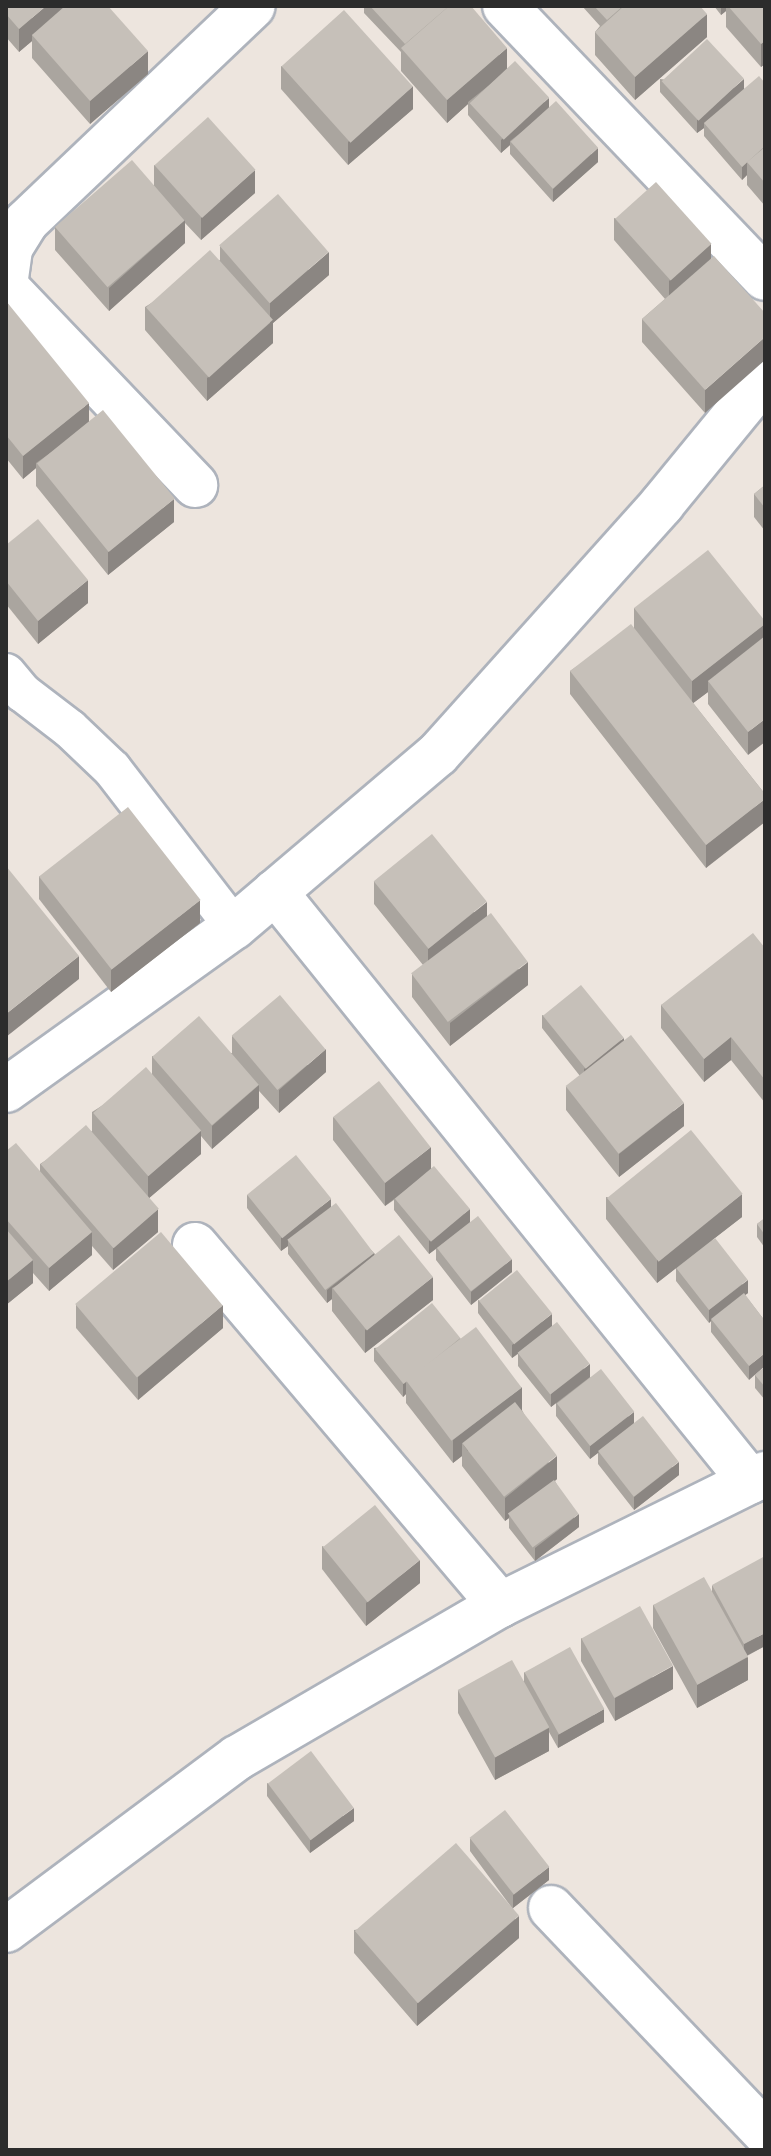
<!DOCTYPE html>
<style>
body{margin:0}
#map{position:relative;width:771px;height:2156px;overflow:hidden;background:#ede5de;font-family:Raleway,sans-serif}
div>[style]{position:absolute}
[style*='--x']{left:calc(var(--x)*1px);top:calc(var(--y)*1px);width:calc(var(--w)*1px);rotate:calc(var(--a)*1deg)}
.roads{filter:drop-shadow(2px 0 #aeb3bc) drop-shadow(-2px 0 #aeb3bc) drop-shadow(0 2px #aeb3bc) drop-shadow(0 -2px #aeb3bc)}
.lane>*{height:38px;margin:-19px;padding:0 19px;transform-origin:19px;border-radius:19px;background:#fff}
.street>*{height:44px;margin:-22px;padding:0 22px;transform-origin:22px;border-radius:22px;background:#fff}
.wall>*{inset:0;background:#aaa59f}
.shaded-wall>*{inset:0;background:#8b8682}
.building>*{inset:0;background:#c6c0b9;transform-origin:0 0}
span{translate:-50% -50%;white-space:nowrap;text-align:center;line-height:1.15;-webkit-text-stroke:6px #fff;paint-order:stroke}
.frame{position:absolute;inset:0;border:8px solid #2c2c2c;pointer-events:none}
</style>
<div id="map">
<div class="roads">
<div class="lane">
<div style="--x:6;--y:673;--w:26;--a:50"></div>
<div style="--x:23;--y:693;--w:59;--a:37.5"></div>
<div style="--x:70;--y:729;--w:58;--a:43.6"></div>
<div style="--x:112;--y:769;--w:200;--a:52.3"></div>
</div>
<div class="street">
<div style="--x:505;--y:6;--w:376;--a:46.3"></div>
<div style="--x:6;--y:278;--w:30;--a:-82"></div>
<div style="--x:10;--y:248;--w:31;--a:-58"></div>
<div style="--x:26;--y:222;--w:313;--a:-43.6"></div>
<div style="--x:6;--y:287;--w:274;--a:46.3"></div>
<div style="--x:275;--y:892;--w:757;--a:51.12"></div>
<div style="--x:6;--y:1090;--w:280;--a:-35.6"></div>
<div style="--x:234;--y:927;--w:267;--a:-40.3"></div>
<div style="--x:438;--y:754;--w:336;--a:-48.1"></div>
<div style="--x:662;--y:504;--w:163;--a:-50.7"></div>
<div style="--x:195;--y:1245;--w:472;--a:49.7"></div>
<div style="--x:551;--y:1908;--w:311;--a:46.4"></div>
<div style="--x:6;--y:1930;--w:288;--a:-36.7"></div>
<div style="--x:237;--y:1758;--w:304;--a:-30.2"></div>
<div style="--x:500;--y:1605;--w:296;--a:-26.3"></div>
</div>
</div>
<div class="wall">
<div style="clip-path:polygon(6px 6px,148px 74px,90px 124px,32px 58px,32px 41px,19px 52px,6px 37px)"></div>
<div style="clip-path:polygon(364px 6px,471px 6px,507px 68px,549px 107px,598px 162px,553px 202px,510px 154px,510px 145px,501px 153px,468px 115px,468px 104px,447px 123px,401px 71px,401px 52px,364px 13px)"></div>
<div style="clip-path:polygon(582px 6px,700px 6px,707px 37px,635px 100px,595px 55px,595px 32px,600px 26px)"></div>
<div style="clip-path:polygon(714px 6px,765px 6px,765px 64px,761px 67px,726px 27px,726px 11px,721px 15px)"></div>
<div style="clip-path:polygon(281px 66px,413px 109px,348px 165px,281px 89px)"></div>
<div style="clip-path:polygon(660px 79px,744px 89px,765px 83px,765px 206px,747px 185px,747px 175px,742px 180px,704px 136px,704px 128px,697px 133px,660px 92px)"></div>
<div style="clip-path:polygon(154px 165px,255px 193px,201px 240px,185px 223px,185px 243px,109px 311px,55px 250px,55px 227px,154px 185px)"></div>
<div style="clip-path:polygon(614px 218px,711px 244px,705px 413px,642px 342px,642px 319px,665px 299px,614px 240px)"></div>
<div style="clip-path:polygon(220px 246px,329px 275px,273px 323px,273px 343px,207px 401px,145px 330px,145px 307px,220px 260px)"></div>
<div style="clip-path:polygon(6px 301px,89px 422px,174px 522px,108px 575px,36px 486px,36px 468px,23px 479px,6px 458px)"></div>
<div style="clip-path:polygon(765px 485px,765px 531px,754px 517px,754px 494px)"></div>
<div style="clip-path:polygon(6px 545px,88px 603px,38px 644px,6px 604px)"></div>
<div style="clip-path:polygon(634px 608px,765px 621px,748px 755px,708px 704px,708px 692px,693px 703px,765px 794px,706px 868px,570px 694px,570px 671px,634px 628px)"></div>
<div style="clip-path:polygon(39px 876px,200px 923px,111px 992px,39px 899px)"></div>
<div style="clip-path:polygon(374px 881px,487px 916px,528px 985px,450px 1046px,412px 997px,412px 974px,423px 965px,374px 904px)"></div>
<div style="clip-path:polygon(765px 948px,765px 1103px,731px 1060px,704px 1082px,661px 1028px,661px 1005px)"></div>
<div style="clip-path:polygon(542px 1015px,624px 1041px,684px 1126px,619px 1177px,566px 1110px,566px 1087px,580px 1076px,542px 1028px)"></div>
<div style="clip-path:polygon(232px 1036px,326px 1072px,279px 1113px,259px 1091px,259px 1108px,212px 1149px,201px 1136px,201px 1154px,149px 1198px,158px 1232px,113px 1270px,92px 1246px,92px 1255px,49px 1291px,33px 1273px,33px 1283px,6px 1305px,6px 1151px,40px 1172px,40px 1164px,92px 1131px,92px 1112px,152px 1074px,152px 1056px,232px 1053px)"></div>
<div style="clip-path:polygon(333px 1117px,431px 1168px,470px 1222px,512px 1272px,471px 1305px,436px 1260px,436px 1249px,429px 1254px,394px 1210px,394px 1200px,385px 1206px,333px 1140px)"></div>
<div style="clip-path:polygon(247px 1195px,331px 1208px,374px 1253px,433px 1300px,365px 1353px,332px 1311px,332px 1299px,327px 1303px,288px 1254px,288px 1246px,281px 1251px,247px 1208px)"></div>
<div style="clip-path:polygon(606px 1197px,742px 1217px,712px 1240px,748px 1293px,745px 1295px,765px 1321px,749px 1380px,711px 1332px,711px 1321px,709px 1323px,676px 1281px,676px 1268px,657px 1283px,606px 1219px)"></div>
<div style="clip-path:polygon(765px 1218px,765px 1248px,757px 1237px,757px 1224px)"></div>
<div style="clip-path:polygon(478px 1300px,552px 1326px,590px 1377px,634px 1423px,679px 1475px,634px 1510px,598px 1464px,598px 1453px,590px 1459px,556px 1416px,556px 1403px,551px 1407px,518px 1366px,518px 1354px,512px 1358px,478px 1313px)"></div>
<div style="clip-path:polygon(76px 1305px,223px 1328px,138px 1400px,76px 1328px)"></div>
<div style="clip-path:polygon(460px 1338px,522px 1410px,557px 1479px,555px 1481px,579px 1527px,535px 1561px,509px 1528px,509px 1518px,505px 1521px,462px 1466px,462px 1456px,453px 1463px,406px 1403px,406px 1394px,403px 1397px,374px 1361px,374px 1348px)"></div>
<div style="clip-path:polygon(765px 1367px,765px 1400px,755px 1388px,755px 1375px)"></div>
<div style="clip-path:polygon(322px 1546px,420px 1583px,366px 1626px,322px 1569px)"></div>
<div style="clip-path:polygon(712px 1585px,765px 1646px,747px 1656px,748px 1680px,697px 1708px,653px 1628px,653px 1605px,712px 1591px)"></div>
<div style="clip-path:polygon(581px 1638px,673px 1689px,615px 1721px,581px 1661px)"></div>
<div style="clip-path:polygon(524px 1672px,604px 1722px,558px 1748px,549px 1732px,549px 1751px,495px 1780px,458px 1713px,458px 1690px,524px 1681px)"></div>
<div style="clip-path:polygon(267px 1783px,354px 1821px,310px 1853px,267px 1796px)"></div>
<div style="clip-path:polygon(470px 1838px,549px 1880px,513px 1908px,519px 1938px,417px 2026px,354px 1953px,354px 1930px,512px 1908px,470px 1851px)"></div>
</div>
<div class="shaded-wall">
<div style="clip-path:polygon(46px 6px,72px 6px,32px 35px,32px 41px,19px 52px,19px 29px)"></div>
<div style="clip-path:polygon(721px 6px,726px 6px,726px 11px,721px 15px)"></div>
<div style="clip-path:polygon(707px 14px,707px 37px,635px 100px,635px 77px)"></div>
<div style="clip-path:polygon(765px 41px,765px 64px,761px 67px,761px 44px)"></div>
<div style="clip-path:polygon(507px 48px,507px 71px,468px 102px,468px 104px,447px 123px,447px 100px)"></div>
<div style="clip-path:polygon(148px 51px,148px 74px,90px 124px,90px 101px)"></div>
<div style="clip-path:polygon(744px 79px,744px 92px,704px 123px,704px 128px,697px 133px,697px 120px)"></div>
<div style="clip-path:polygon(413px 86px,413px 109px,348px 165px,348px 142px)"></div>
<div style="clip-path:polygon(549px 98px,549px 111px,510px 141px,510px 145px,501px 153px,501px 140px)"></div>
<div style="clip-path:polygon(598px 148px,598px 162px,553px 202px,553px 189px)"></div>
<div style="clip-path:polygon(747px 162px,747px 175px,742px 180px,742px 167px)"></div>
<div style="clip-path:polygon(255px 170px,255px 193px,201px 240px,201px 217px)"></div>
<div style="clip-path:polygon(185px 220px,185px 243px,109px 311px,109px 288px)"></div>
<div style="clip-path:polygon(711px 244px,711px 267px,669px 303px,669px 281px)"></div>
<div style="clip-path:polygon(329px 252px,329px 275px,273px 323px,273px 343px,207px 401px,207px 378px,270px 323px,270px 303px)"></div>
<div style="clip-path:polygon(765px 337px,765px 360px,705px 413px,705px 390px)"></div>
<div style="clip-path:polygon(89px 403px,89px 426px,36px 463px,36px 468px,23px 479px,23px 456px)"></div>
<div style="clip-path:polygon(174px 499px,174px 522px,108px 575px,108px 552px)"></div>
<div style="clip-path:polygon(88px 580px,88px 603px,38px 644px,38px 621px)"></div>
<div style="clip-path:polygon(765px 624px,765px 647px,708px 681px,708px 692px,692px 704px,692px 681px)"></div>
<div style="clip-path:polygon(765px 719px,765px 742px,748px 755px,748px 732px)"></div>
<div style="clip-path:polygon(765px 799px,765px 822px,706px 868px,706px 845px)"></div>
<div style="clip-path:polygon(200px 900px,200px 923px,111px 992px,111px 970px)"></div>
<div style="clip-path:polygon(487px 902px,487px 925px,428px 972px,428px 949px)"></div>
<div style="clip-path:polygon(79px 956px,79px 979px,6px 1037px,6px 1014px)"></div>
<div style="clip-path:polygon(528px 962px,528px 985px,450px 1046px,450px 1023px)"></div>
<div style="clip-path:polygon(731px 1037px,731px 1060px,704px 1082px,704px 1059px)"></div>
<div style="clip-path:polygon(624px 1038px,624px 1051px,584px 1082px,584px 1069px)"></div>
<div style="clip-path:polygon(326px 1049px,326px 1072px,279px 1113px,279px 1090px)"></div>
<div style="clip-path:polygon(259px 1085px,259px 1108px,212px 1149px,212px 1126px)"></div>
<div style="clip-path:polygon(684px 1103px,684px 1126px,619px 1177px,619px 1154px)"></div>
<div style="clip-path:polygon(201px 1131px,201px 1154px,148px 1199px,148px 1176px)"></div>
<div style="clip-path:polygon(431px 1147px,431px 1170px,385px 1206px,385px 1183px)"></div>
<div style="clip-path:polygon(742px 1194px,742px 1217px,657px 1283px,657px 1260px)"></div>
<div style="clip-path:polygon(331px 1199px,331px 1212px,288px 1241px,288px 1246px,281px 1251px,281px 1238px)"></div>
<div style="clip-path:polygon(158px 1209px,158px 1232px,113px 1270px,113px 1247px)"></div>
<div style="clip-path:polygon(470px 1209px,470px 1222px,429px 1254px,429px 1241px)"></div>
<div style="clip-path:polygon(92px 1232px,92px 1255px,49px 1291px,49px 1268px)"></div>
<div style="clip-path:polygon(374px 1253px,374px 1266px,332px 1288px,332px 1299px,327px 1303px,327px 1290px)"></div>
<div style="clip-path:polygon(512px 1259px,512px 1272px,471px 1305px,471px 1292px)"></div>
<div style="clip-path:polygon(33px 1260px,33px 1283px,6px 1305px,6px 1282px)"></div>
<div style="clip-path:polygon(433px 1277px,433px 1300px,365px 1353px,365px 1330px)"></div>
<div style="clip-path:polygon(748px 1280px,748px 1293px,712px 1320px,711px 1319px,711px 1321px,709px 1323px,709px 1310px)"></div>
<div style="clip-path:polygon(223px 1305px,223px 1328px,138px 1400px,138px 1377px)"></div>
<div style="clip-path:polygon(552px 1314px,552px 1327px,512px 1358px,512px 1345px)"></div>
<div style="clip-path:polygon(765px 1353px,765px 1366px,749px 1380px,749px 1366px)"></div>
<div style="clip-path:polygon(590px 1364px,590px 1377px,551px 1407px,551px 1394px)"></div>
<div style="clip-path:polygon(406px 1381px,406px 1394px,403px 1397px,403px 1384px)"></div>
<div style="clip-path:polygon(522px 1387px,522px 1410px,468px 1451px,462px 1443px,462px 1456px,453px 1463px,453px 1440px)"></div>
<div style="clip-path:polygon(634px 1412px,634px 1425px,590px 1459px,590px 1446px)"></div>
<div style="clip-path:polygon(557px 1456px,557px 1479px,510px 1517px,509px 1515px,509px 1518px,505px 1521px,505px 1498px)"></div>
<div style="clip-path:polygon(679px 1462px,679px 1475px,634px 1510px,634px 1497px)"></div>
<div style="clip-path:polygon(579px 1514px,579px 1527px,535px 1561px,535px 1548px)"></div>
<div style="clip-path:polygon(420px 1560px,420px 1583px,366px 1626px,366px 1603px)"></div>
<div style="clip-path:polygon(765px 1633px,765px 1646px,744px 1657px,744px 1644px)"></div>
<div style="clip-path:polygon(748px 1657px,748px 1680px,697px 1708px,697px 1685px)"></div>
<div style="clip-path:polygon(673px 1666px,673px 1689px,615px 1721px,615px 1698px)"></div>
<div style="clip-path:polygon(604px 1709px,604px 1722px,558px 1748px,558px 1735px)"></div>
<div style="clip-path:polygon(549px 1728px,549px 1751px,495px 1780px,495px 1757px)"></div>
<div style="clip-path:polygon(354px 1808px,354px 1821px,310px 1853px,310px 1840px)"></div>
<div style="clip-path:polygon(549px 1867px,549px 1880px,513px 1908px,513px 1895px)"></div>
<div style="clip-path:polygon(519px 1916px,519px 1938px,417px 2026px,417px 2003px)"></div>
</div>
<div class="building">
<div style="clip-path:polygon(6px 6px,46px 6px,19px 29px,6px 14px)"></div>
<div style="clip-path:polygon(65px 6px,108px 6px,148px 51px,90px 101px,32px 35px)"></div>
<div style="clip-path:polygon(370px 6px,449px 6px,405px 44px)"></div>
<div style="clip-path:polygon(449px 6px,471px 6px,507px 48px,447px 100px,401px 48px)"></div>
<div style="clip-path:polygon(594px 6px,623px 6px,607px 20px)"></div>
<div style="clip-path:polygon(624px 6px,700px 6px,707px 14px,635px 77px,595px 32px)"></div>
<div style="clip-path:polygon(728px 6px,765px 6px,765px 41px,761px 44px)"></div>
<div style="left:344px;top:10px;width:103px;height:84px;rotate:48deg"></div>
<div style="left:707px;top:39px;width:54px;height:62px;rotate:47deg"></div>
<div style="left:515px;top:61px;width:50px;height:62px;rotate:47deg"></div>
<div style="clip-path:polygon(759px 76px,765px 83px,765px 146px,742px 167px,704px 123px)"></div>
<div style="left:556px;top:101px;width:63px;height:61px;rotate:48deg"></div>
<div style="left:208px;top:117px;width:71px;height:72px;rotate:48deg"></div>
<div style="clip-path:polygon(765px 147px,765px 183px,747px 162px)"></div>
<div style="left:132px;top:160px;width:80px;height:102px;rotate:49deg"></div>
<div style="left:656px;top:182px;width:83px;height:55px;rotate:48deg"></div>
<div style="left:278px;top:194px;width:77px;height:78px;rotate:49deg"></div>
<div style="left:210px;top:250px;width:94px;height:86px;rotate:48deg"></div>
<div style="clip-path:polygon(714px 256px,765px 313px,765px 337px,705px 390px,642px 319px)"></div>
<div style="clip-path:polygon(6px 301px,89px 403px,23px 456px,6px 435px)"></div>
<div style="left:103px;top:410px;width:114px;height:85px;rotate:51deg"></div>
<div style="clip-path:polygon(765px 485px,765px 508px,754px 494px)"></div>
<div style="clip-path:polygon(38px 519px,88px 580px,38px 621px,6px 581px,6px 545px)"></div>
<div style="clip-path:polygon(708px 550px,765px 621px,765px 624px,692px 681px,634px 608px)"></div>
<div style="clip-path:polygon(631px 624px,765px 794px,765px 799px,706px 845px,570px 671px)"></div>
<div style="clip-path:polygon(765px 636px,765px 719px,748px 732px,708px 681px)"></div>
<div style="left:128px;top:807px;width:118px;height:113px;rotate:52deg"></div>
<div style="left:432px;top:834px;width:87px;height:75px;rotate:51deg"></div>
<div style="clip-path:polygon(6px 866px,79px 956px,6px 1014px)"></div>
<div style="left:491px;top:913px;width:61px;height:100px;rotate:53deg"></div>
<div style="clip-path:polygon(753px 933px,765px 948px,765px 1080px,731px 1037px,704px 1059px,661px 1005px)"></div>
<div style="left:581px;top:985px;width:68px;height:49px;rotate:51deg"></div>
<div style="left:280px;top:995px;width:71px;height:63px;rotate:50deg"></div>
<div style="left:199px;top:1016px;width:91px;height:62px;rotate:49deg"></div>
<div style="left:631px;top:1035px;width:86px;height:83px;rotate:52deg"></div>
<div style="left:146px;top:1067px;width:84px;height:70px;rotate:49deg"></div>
<div style="left:379px;top:1081px;width:84px;height:58px;rotate:52deg"></div>
<div style="left:86px;top:1125px;width:111px;height:60px;rotate:49deg"></div>
<div style="left:691px;top:1130px;width:82px;height:108px;rotate:51deg"></div>
<div style="clip-path:polygon(16px 1143px,92px 1232px,49px 1268px,6px 1219px,6px 1151px)"></div>
<div style="left:296px;top:1155px;width:56px;height:63px;rotate:51deg"></div>
<div style="left:434px;top:1166px;width:56px;height:51px;rotate:50deg"></div>
<div style="left:336px;top:1203px;width:63px;height:61px;rotate:53deg"></div>
<div style="left:478px;top:1216px;width:55px;height:52px;rotate:52deg"></div>
<div style="clip-path:polygon(765px 1218px,765px 1235px,757px 1224px)"></div>
<div style="clip-path:polygon(6px 1229px,33px 1260px,6px 1282px)"></div>
<div style="left:161px;top:1232px;width:96px;height:112px;rotate:50deg"></div>
<div style="left:399px;top:1235px;width:54px;height:85px;rotate:51deg"></div>
<div style="left:715px;top:1238px;width:53px;height:49px;rotate:52deg"></div>
<div style="left:517px;top:1270px;width:56px;height:49px;rotate:51deg"></div>
<div style="clip-path:polygon(744px 1293px,765px 1321px,765px 1353px,749px 1366px,711px 1319px)"></div>
<div style="left:432px;top:1303px;width:45px;height:73px;rotate:51deg"></div>
<div style="left:557px;top:1322px;width:53px;height:50px;rotate:52deg"></div>
<div style="left:476px;top:1327px;width:76px;height:88px;rotate:53deg"></div>
<div style="clip-path:polygon(765px 1367px,765px 1387px,755px 1375px)"></div>
<div style="left:601px;top:1369px;width:54px;height:56px;rotate:52deg"></div>
<div style="left:515px;top:1402px;width:68px;height:67px;rotate:52deg"></div>
<div style="left:643px;top:1416px;width:58px;height:57px;rotate:52deg"></div>
<div style="left:554px;top:1480px;width:42px;height:57px;rotate:54deg"></div>
<div style="left:375px;top:1505px;width:71px;height:67px;rotate:51deg"></div>
<div style="clip-path:polygon(765px 1556px,765px 1633px,744px 1644px,712px 1585px)"></div>
<div style="left:704px;top:1577px;width:91px;height:58px;rotate:61deg"></div>
<div style="left:640px;top:1606px;width:68px;height:67px;rotate:61deg"></div>
<div style="left:570px;top:1647px;width:71px;height:52px;rotate:61deg"></div>
<div style="left:512px;top:1660px;width:77px;height:62px;rotate:61deg"></div>
<div style="left:311px;top:1751px;width:71px;height:54px;rotate:53deg"></div>
<div style="left:505px;top:1810px;width:72px;height:45px;rotate:52deg"></div>
<div style="left:456px;top:1843px;width:96px;height:134px;rotate:49deg"></div>
</div>
<div class="frame"></div>
</div>
